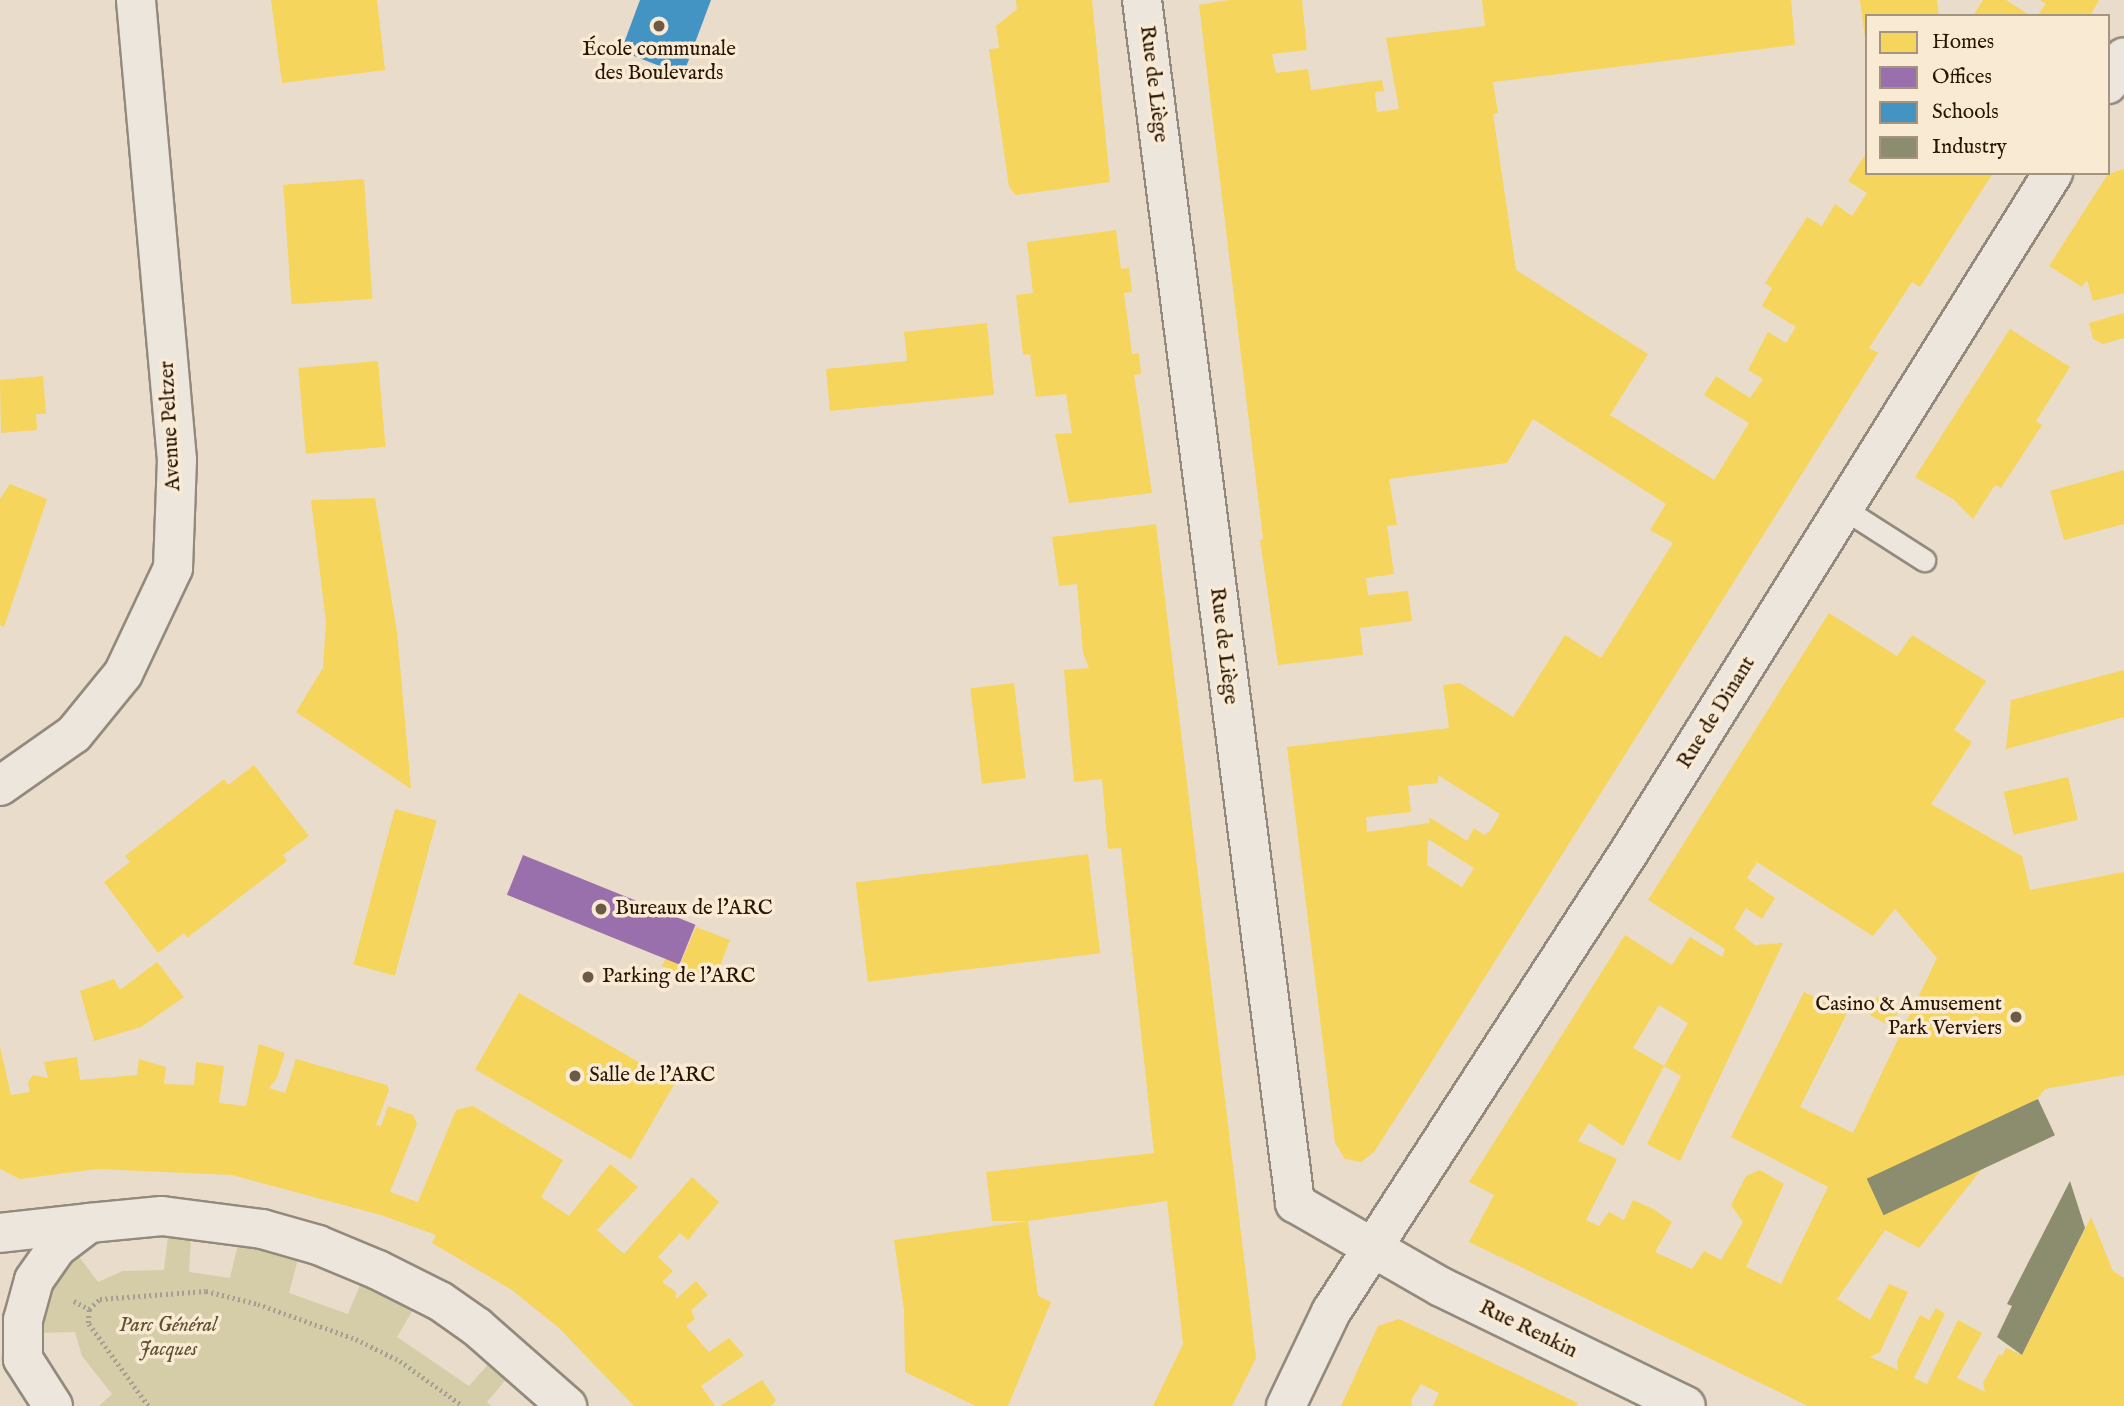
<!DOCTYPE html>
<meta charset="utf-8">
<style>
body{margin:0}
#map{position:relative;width:2124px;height:1406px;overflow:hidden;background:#e9dcca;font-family:"IM FELL English",serif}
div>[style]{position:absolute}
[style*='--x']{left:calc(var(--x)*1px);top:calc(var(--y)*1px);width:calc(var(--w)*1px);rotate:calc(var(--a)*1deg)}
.green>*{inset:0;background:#d4cda8}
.homes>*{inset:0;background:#f6d55c;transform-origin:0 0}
.offices>*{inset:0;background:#9970ab;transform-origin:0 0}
.schools>*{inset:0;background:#4393c3}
.industry>*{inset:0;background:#8c8c6e;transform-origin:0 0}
.path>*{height:4.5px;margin-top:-2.25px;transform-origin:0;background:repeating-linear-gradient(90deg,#a59e94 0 2px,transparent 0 5.5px)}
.roads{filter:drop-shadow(2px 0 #938a7d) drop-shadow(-2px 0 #938a7d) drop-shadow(0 2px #938a7d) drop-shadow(0 -2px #938a7d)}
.service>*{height:21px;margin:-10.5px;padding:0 10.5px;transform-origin:10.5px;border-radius:10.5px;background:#ece6dd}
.minor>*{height:38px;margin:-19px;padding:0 19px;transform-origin:19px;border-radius:19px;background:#ece6dd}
.dots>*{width:19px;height:19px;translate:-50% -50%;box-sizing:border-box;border:4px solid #f9ead4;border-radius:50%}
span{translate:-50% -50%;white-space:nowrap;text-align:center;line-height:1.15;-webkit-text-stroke:7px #f9ead4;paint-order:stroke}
.poi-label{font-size:21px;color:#281400}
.left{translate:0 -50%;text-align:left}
.right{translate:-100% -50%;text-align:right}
.street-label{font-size:21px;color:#281400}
.park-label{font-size:21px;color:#5e5031;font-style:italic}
.legend{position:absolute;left:1865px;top:14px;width:245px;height:161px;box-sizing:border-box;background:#f9ead4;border:2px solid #a5947f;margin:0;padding:9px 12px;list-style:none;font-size:21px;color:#281400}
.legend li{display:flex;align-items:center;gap:14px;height:35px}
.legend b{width:35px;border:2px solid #a5947f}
</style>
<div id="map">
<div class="green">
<div style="clip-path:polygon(168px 1236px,191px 1238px,189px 1272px,230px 1278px,238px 1244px,298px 1259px,289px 1293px,348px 1314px,360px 1285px,414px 1308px,397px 1337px,469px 1386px,492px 1360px,510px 1375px,487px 1402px,491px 1406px,99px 1406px,112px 1394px,82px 1356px,75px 1332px,41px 1333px,51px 1285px,77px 1254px,98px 1282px,123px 1271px,164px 1270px)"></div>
</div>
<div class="homes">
<div style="clip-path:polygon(271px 0,377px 0,385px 70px,282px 83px)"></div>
<div style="clip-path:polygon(1016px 0,1092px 0,1110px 182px,1016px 195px,1009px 187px,989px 49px,999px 48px,996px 26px,1017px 9px)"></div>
<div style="clip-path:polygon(evenodd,1229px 0,1302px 0,1307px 50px,1272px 54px,1276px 73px,1308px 69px,1311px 90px,1382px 80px,1384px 91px,1375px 92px,1377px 112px,1399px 109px,1386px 38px,1485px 26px,1482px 0,1791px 0,1795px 45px,1493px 82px,1498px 113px,1493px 114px,1516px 270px,1648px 354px,1610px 415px,1714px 480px,1749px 423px,1704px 395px,1716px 376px,1750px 398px,1763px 379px,1748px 370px,1768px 332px,1786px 343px,1796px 327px,1762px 306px,1772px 288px,1765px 283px,1807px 217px,1822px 226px,1835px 204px,1852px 216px,1867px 193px,1848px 181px,1867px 152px,1867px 173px,1993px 173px,1920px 287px,1912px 282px,1869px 348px,1878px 353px,1417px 1085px,1374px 1152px,1361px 1162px,1345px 1159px,1335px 1143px,1287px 747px,1449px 728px,1443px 685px,1460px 683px,1513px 717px,1565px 635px,1601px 658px,1673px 543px,1650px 530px,1666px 504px,1533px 419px,1507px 463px,1389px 479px,1397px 525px,1387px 526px,1394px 574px,1366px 578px,1368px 595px,1408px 591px,1412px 621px,1360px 628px,1363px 655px,1278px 665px,1260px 540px,1263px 539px,1199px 5px,1229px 0,1438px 775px,1500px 814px,1490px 831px,1484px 835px,1474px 828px,1467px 841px,1429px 817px,1430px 823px,1367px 832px,1366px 817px,1411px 812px,1408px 786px,1438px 783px,1438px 775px,1229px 0,1428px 839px,1474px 868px,1462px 887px,1427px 865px,1428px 839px)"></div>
<div style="clip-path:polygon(1860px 0,1937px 0,1939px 16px,1867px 16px,1865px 38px)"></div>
<div style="clip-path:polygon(1983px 0,2006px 0,2031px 16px,1973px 16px)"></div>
<div style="clip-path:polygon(2040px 0,2099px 0,2090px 16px,2037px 16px,2046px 4px)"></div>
<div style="clip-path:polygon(2124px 169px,2124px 293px,2093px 301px,2087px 280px,2082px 287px,2049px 266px,2108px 174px)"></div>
<div style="left:364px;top:179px;width:120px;height:81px;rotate:86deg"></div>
<div style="clip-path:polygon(1116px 230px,1121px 269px,1129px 268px,1132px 292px,1124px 293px,1132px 354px,1139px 353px,1141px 374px,1134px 375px,1152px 493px,1069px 503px,1055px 434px,1072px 433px,1066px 394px,1036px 397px,1030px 354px,1023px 355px,1016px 295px,1033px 293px,1027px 242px)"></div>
<div style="clip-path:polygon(2124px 313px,2124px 338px,2103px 344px,2093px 339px,2089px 323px)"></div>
<div style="clip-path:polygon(987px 323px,994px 395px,830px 411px,826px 369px,907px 361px,904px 332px)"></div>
<div style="clip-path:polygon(2010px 329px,2070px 367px,2036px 421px,2042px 425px,2001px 488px,1995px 485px,1973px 519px,1953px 499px,1915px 477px)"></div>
<div style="left:378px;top:361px;width:86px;height:80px;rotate:85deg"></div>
<div style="clip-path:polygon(43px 376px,46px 414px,36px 414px,37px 430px,1px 433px,0 380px)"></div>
<div style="clip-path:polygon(2124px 470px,2124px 524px,2064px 540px,2050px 491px)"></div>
<div style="clip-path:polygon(10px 484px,47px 499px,4px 627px,0 625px,0 499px)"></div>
<div style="clip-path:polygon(375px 498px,397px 632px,411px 789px,296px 712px,323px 668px,326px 622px,311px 500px)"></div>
<div style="clip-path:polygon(1156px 524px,1256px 1358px,1232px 1406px,1153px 1406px,1183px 1344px,1167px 1201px,1028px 1221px,992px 1221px,986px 1172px,1154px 1153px,1121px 848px,1108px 849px,1102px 779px,1074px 782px,1064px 670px,1089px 668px,1083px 653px,1077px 584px,1059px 586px,1052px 537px)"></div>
<div style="clip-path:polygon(evenodd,1829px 613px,1897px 656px,1912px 635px,1986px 681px,1954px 730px,1972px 742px,1931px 804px,2022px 856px,2030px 890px,2124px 872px,2124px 1075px,2045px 1089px,1919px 1248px,1885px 1230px,1837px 1299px,1870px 1320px,1889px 1284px,1908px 1292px,1880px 1352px,1870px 1357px,1898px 1370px,1897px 1361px,1920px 1315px,1929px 1320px,1936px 1308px,1945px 1314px,1914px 1378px,1927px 1384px,1958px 1320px,1982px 1333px,1957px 1378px,1985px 1392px,1983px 1383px,1999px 1354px,2002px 1356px,2006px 1348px,2022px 1355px,2091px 1217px,2113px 1271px,2124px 1278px,2124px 1406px,1808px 1406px,1469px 1242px,1494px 1195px,1469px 1182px,1625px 935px,1672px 965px,1690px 937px,1722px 957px,1725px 949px,1648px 900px,1829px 613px,1757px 862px,1873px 936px,1895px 909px,1937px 958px,1853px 1133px,1800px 1107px,1847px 1013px,1804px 992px,1731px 1137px,1828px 1187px,1781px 1284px,1746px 1267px,1784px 1184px,1760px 1170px,1746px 1176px,1731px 1205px,1743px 1222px,1721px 1260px,1704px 1251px,1692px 1269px,1655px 1252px,1672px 1222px,1653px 1209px,1633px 1200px,1624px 1220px,1609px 1212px,1599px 1226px,1586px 1220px,1617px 1159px,1578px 1141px,1589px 1123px,1623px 1146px,1664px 1066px,1681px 1076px,1647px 1144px,1680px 1161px,1783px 943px,1755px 945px,1734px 928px,1746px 908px,1762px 919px,1775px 898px,1747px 878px,1757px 862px,1829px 613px,1659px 1005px,1688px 1023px,1664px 1066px,1633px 1048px,1659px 1005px)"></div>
<div style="clip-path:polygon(2124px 670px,2124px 717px,2006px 749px,2011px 700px)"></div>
<div style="left:1014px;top:683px;width:96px;height:44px;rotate:83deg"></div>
<div style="clip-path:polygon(254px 765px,309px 836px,283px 855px,287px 861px,187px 938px,184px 933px,158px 953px,104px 882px,130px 862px,125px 856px,224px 779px,228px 785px)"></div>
<div style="left:2068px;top:777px;width:44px;height:66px;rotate:77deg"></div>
<div style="left:395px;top:809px;width:43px;height:161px;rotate:15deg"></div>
<div style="left:1088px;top:854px;width:100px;height:234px;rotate:83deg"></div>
<div style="clip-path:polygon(696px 927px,730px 940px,712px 986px,662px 966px,666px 958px,680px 965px)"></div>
<div style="clip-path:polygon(157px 962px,184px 997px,141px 1027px,94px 1041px,80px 991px,114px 979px,120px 990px)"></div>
<div style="left:519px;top:993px;width:180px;height:88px;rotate:30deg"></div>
<div style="left:1877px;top:997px;width:26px;height:19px;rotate:29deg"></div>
<div style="clip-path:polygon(259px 1044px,285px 1053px,277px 1078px,269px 1088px,285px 1093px,296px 1059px,387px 1085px,389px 1090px,376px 1125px,381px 1126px,388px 1106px,413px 1115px,417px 1124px,390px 1192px,418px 1202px,456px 1110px,473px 1106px,563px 1160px,541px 1197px,569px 1216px,610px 1164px,638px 1187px,597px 1230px,624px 1254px,692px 1177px,719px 1202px,688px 1240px,680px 1233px,658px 1257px,673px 1271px,662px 1282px,676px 1292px,676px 1299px,696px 1281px,708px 1295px,691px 1310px,695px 1319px,686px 1326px,709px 1352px,729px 1338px,744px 1355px,701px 1386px,715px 1406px,634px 1406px,559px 1328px,512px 1290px,432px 1243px,436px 1235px,381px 1215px,232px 1175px,97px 1169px,20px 1179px,0 1169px,0 1047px,11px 1095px,30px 1092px,28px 1082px,33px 1075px,48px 1078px,44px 1062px,77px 1057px,80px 1080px,137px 1075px,139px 1059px,166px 1067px,164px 1084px,194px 1085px,196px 1062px,224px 1066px,219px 1103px,246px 1106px)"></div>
<div style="clip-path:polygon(1028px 1221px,1038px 1296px,1051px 1302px,1008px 1406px,976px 1406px,905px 1372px,904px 1310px,894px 1240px)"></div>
<div style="clip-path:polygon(1399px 1319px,1578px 1403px,1576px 1406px,1433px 1406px,1439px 1393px,1421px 1384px,1411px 1400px,1412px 1406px,1341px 1406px,1378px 1326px)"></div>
<div style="clip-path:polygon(762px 1380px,776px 1400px,771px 1406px,720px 1406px)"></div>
</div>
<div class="offices">
<div style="left:523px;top:855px;width:186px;height:43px;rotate:22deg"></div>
</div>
<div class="schools">
<div style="clip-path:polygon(640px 0,711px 0,683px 75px,621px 51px)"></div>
</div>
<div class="industry">
<div style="left:2038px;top:1099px;width:40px;height:189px;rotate:65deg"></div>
<div style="clip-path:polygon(2070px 1181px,2085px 1228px,2022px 1355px,1997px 1337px,2012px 1306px,2007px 1304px)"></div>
</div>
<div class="path">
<div style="--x:74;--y:1301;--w:17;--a:28"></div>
<div style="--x:148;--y:1406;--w:102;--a:-125.9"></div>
<div style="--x:88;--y:1323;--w:14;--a:-86"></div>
<div style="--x:89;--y:1309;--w:15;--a:-42"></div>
<div style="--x:100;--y:1299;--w:106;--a:-4.3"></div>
<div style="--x:206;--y:1291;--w:54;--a:14"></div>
<div style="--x:258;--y:1304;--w:104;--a:19.7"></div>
<div style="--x:356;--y:1339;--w:49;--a:26.6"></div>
<div style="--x:400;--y:1361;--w:77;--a:35.5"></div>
</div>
<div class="roads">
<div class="service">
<div style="--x:1846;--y:510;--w:93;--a:32.7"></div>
</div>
<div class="minor">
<div style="--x:1142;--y:0;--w:1213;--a:82.75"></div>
<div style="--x:1295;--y:1203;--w:168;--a:29.9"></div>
<div style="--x:1441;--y:1287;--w:272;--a:25.9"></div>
<div style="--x:2108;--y:84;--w:31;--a:-59"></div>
<div style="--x:0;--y:786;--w:90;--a:-35.1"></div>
<div style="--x:74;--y:734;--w:77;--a:-50.8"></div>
<div style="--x:123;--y:674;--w:117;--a:-64.7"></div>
<div style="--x:173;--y:568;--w:108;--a:-87.9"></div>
<div style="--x:177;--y:460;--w:462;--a:-95.1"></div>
<div style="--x:0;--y:1233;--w:90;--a:-6.4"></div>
<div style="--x:53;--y:1406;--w:56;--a:-122.6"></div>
<div style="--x:23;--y:1359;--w:39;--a:-90"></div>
<div style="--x:23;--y:1320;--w:41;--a:-74.6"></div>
<div style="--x:34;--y:1280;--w:39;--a:-55"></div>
<div style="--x:56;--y:1248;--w:41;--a:-37.1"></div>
<div style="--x:89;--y:1223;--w:73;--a:-5.5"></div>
<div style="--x:162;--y:1216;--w:101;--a:7.4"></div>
<div style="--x:262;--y:1229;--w:58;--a:15.9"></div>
<div style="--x:318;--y:1245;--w:65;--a:22.6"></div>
<div style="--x:378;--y:1270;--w:69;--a:26.6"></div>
<div style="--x:440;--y:1301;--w:45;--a:35.1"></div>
<div style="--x:477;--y:1327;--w:120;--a:41.3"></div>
<div style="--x:1286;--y:1406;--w:104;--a:-64.4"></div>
<div style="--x:1331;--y:1312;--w:548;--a:-57.06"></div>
<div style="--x:1629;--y:852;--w:801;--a:-58.02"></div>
</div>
</div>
<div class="dots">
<div style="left:659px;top:26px;background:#6c5a47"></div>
<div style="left:601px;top:909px;background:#6c5a47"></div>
<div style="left:588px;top:977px;background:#6c5a47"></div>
<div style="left:2016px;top:1017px;background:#6c5a47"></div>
<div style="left:575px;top:1076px;background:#6c5a47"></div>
</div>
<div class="poi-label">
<span style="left:659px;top:62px">École communale<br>des Boulevards</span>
<span class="left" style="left:615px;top:909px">Bureaux de l'ARC</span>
<span class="left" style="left:602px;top:977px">Parking de l'ARC</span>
<span class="right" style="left:2002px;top:1017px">Casino &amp; Amusement<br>Park Verviers</span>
<span class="left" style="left:589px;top:1076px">Salle de l'ARC</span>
</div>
<div class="street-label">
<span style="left:1153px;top:84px;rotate:83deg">Rue de Liège</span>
<span style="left:171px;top:426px;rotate:-93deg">Avenue Peltzer</span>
<span style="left:1223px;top:646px;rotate:83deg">Rue de Liège</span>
<span style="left:1717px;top:713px;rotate:-58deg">Rue de Dinant</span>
<span style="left:1528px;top:1330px;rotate:26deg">Rue Renkin</span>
</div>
<div class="park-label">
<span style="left:168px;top:1338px">Parc Général<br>Jacques</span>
</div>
<ul class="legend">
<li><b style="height:19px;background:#f6d55c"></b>Homes</li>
<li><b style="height:19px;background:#9970ab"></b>Offices</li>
<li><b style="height:19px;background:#4393c3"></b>Schools</li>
<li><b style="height:19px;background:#8c8c6e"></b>Industry</li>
</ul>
</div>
